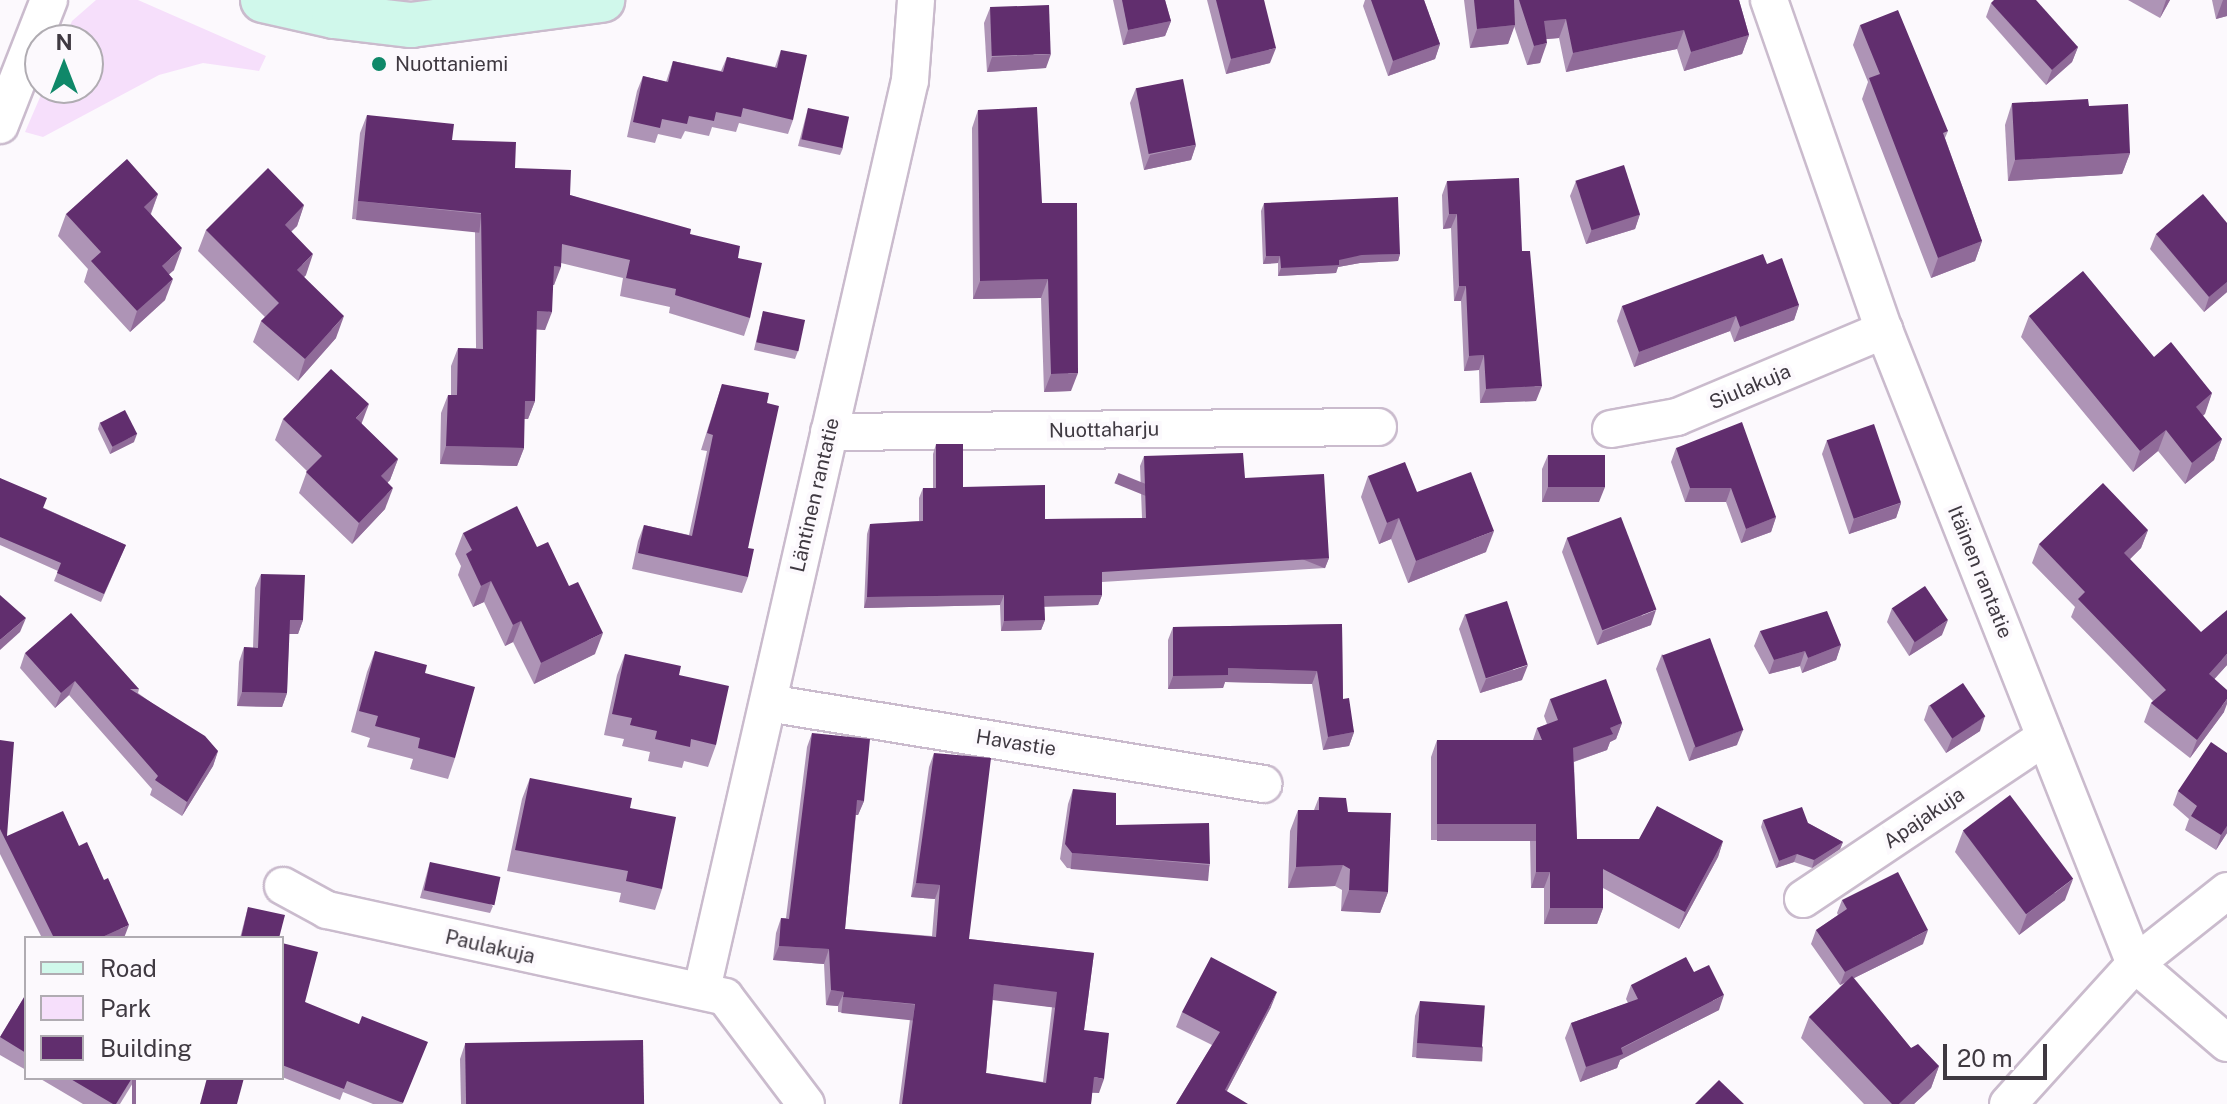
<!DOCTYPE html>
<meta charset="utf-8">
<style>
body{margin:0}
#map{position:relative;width:2227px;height:1104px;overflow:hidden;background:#fcf9fd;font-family:"Public Sans",sans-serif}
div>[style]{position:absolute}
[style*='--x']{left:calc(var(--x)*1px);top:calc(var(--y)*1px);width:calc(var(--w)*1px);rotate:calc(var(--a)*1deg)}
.green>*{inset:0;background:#f6dffb}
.roads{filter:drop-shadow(2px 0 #cabbcd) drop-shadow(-2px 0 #cabbcd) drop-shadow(0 2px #cabbcd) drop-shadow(0 -2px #cabbcd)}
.minor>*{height:36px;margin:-18px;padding:0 18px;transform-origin:18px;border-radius:18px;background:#fff}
.secondary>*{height:44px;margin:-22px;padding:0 22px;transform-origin:22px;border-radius:22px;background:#d0f8eb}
.wall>*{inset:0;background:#ae94b6}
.shaded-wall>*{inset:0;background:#906b99;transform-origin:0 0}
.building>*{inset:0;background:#612e6e;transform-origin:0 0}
.dots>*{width:22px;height:22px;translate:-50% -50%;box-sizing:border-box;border:4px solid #fcf9fd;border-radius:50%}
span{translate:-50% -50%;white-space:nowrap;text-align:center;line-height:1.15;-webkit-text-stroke:8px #fcf9fd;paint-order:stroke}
.poi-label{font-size:20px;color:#3f3941}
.left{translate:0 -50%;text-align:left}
.street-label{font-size:20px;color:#3f3941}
.legend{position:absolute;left:24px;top:936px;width:260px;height:144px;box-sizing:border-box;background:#fcf9fd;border:2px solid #b0acb2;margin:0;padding:10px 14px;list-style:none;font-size:24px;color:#3f3941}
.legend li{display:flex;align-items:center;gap:16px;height:40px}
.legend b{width:40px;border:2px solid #b0acb2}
.north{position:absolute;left:24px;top:24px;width:80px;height:80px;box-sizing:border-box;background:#fcf9fd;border:2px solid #b0acb2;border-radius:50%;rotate:0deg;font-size:22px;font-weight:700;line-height:32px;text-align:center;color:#3f3941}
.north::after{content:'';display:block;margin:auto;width:28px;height:36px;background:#0f8869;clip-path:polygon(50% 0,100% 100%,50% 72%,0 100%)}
.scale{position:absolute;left:1943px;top:1044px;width:104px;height:36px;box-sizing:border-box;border:4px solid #3f3941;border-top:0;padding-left:10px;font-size:24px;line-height:28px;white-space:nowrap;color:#3f3941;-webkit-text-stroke:6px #fcf9fd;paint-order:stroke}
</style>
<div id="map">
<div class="green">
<div style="clip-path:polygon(96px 0,138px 0,266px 56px,259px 71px,203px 63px,159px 75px,43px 137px,25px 132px,44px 88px,88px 88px,88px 40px,64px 40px,72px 21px)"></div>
</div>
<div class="roads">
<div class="minor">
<div style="--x:1769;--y:0;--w:349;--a:70.8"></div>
<div style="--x:1884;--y:330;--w:682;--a:68.4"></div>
<div style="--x:2135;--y:964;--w:189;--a:132.2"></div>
<div style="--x:0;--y:125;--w:134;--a:-68.6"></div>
<div style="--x:1611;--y:429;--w:67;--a:-10.3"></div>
<div style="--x:1677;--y:417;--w:225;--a:-22.8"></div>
<div style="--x:829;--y:432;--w:549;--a:-0.52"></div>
<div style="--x:768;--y:703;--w:502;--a:9.29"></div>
<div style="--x:283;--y:886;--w:50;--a:28.6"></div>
<div style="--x:327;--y:910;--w:407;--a:12.3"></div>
<div style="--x:725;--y:997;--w:134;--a:52.9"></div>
<div style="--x:2227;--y:891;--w:117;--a:141.6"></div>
<div style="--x:2135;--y:964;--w:121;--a:40.7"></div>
<div style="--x:1803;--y:899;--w:291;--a:-33.8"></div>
<div style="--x:702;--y:989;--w:932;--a:-77.11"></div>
<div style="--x:910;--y:80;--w:80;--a:-85.7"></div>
</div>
<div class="secondary">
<div style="--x:263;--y:0;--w:73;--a:12.7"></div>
<div style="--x:334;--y:16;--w:78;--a:6.7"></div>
<div style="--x:411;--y:25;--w:193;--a:-7.5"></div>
</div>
</div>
<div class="wall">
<div style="clip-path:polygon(1113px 0,1165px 0,1171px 21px,1165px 36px,1123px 45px)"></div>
<div style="clip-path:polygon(1207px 0,1264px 0,1270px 63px,1226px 74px)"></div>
<div style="clip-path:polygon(1365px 0,1424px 0,1440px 44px,1435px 59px,1388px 76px,1363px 6px)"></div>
<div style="clip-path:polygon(1464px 0,1739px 0,1749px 35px,1742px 54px,1684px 71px,1677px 49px,1566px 72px,1559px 38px,1546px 39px,1540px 63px,1527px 65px,1514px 26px,1508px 44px,1470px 48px)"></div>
<div style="clip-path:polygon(2128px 0,2170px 0,2160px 18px)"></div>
<div style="clip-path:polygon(2212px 0,2227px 0,2227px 16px,2216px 19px)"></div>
<div style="clip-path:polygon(1991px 3px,2078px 47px,2072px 62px,2046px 85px,1986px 17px)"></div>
<div style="clip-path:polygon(990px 8px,1046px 68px,987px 72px,984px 23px)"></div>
<div style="clip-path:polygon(1860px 25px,1948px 131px,1945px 138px,1982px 241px,1975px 261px,1931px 278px,1862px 99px,1868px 82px,1853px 45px)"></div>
<div style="clip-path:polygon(781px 50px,793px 120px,788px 134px,739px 123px,736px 132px,712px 127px,709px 136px,685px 131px,681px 139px,658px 134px,655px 143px,627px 137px,637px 91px,643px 76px,666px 82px,673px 61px,721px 71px,727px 57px,775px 67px)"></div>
<div style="clip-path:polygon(1136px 88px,1196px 145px,1191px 160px,1144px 170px,1130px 103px)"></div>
<div style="clip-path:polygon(2012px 103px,2130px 153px,2122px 174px,2008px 181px,2005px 125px)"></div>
<div style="clip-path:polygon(808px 108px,843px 148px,840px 155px,798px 146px)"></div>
<div style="clip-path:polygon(978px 110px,1042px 203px,1071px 391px,1044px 392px,1041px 298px,973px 299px,972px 128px)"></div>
<div style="clip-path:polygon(367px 115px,452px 140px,515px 168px,570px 195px,690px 234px,738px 258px,750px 318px,744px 336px,669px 313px,670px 307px,620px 296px,623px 278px,561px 263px,554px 285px,553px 285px,545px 330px,536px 329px,535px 401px,528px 419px,524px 419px,524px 448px,517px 466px,440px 464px,441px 413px,448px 395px,451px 395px,451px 366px,458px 348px,476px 348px,475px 231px,352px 219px,360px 133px)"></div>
<div style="clip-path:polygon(1447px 181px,1522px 251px,1536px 401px,1480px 403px,1479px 370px,1464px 371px,1461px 301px,1454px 301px,1451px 228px,1443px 229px,1442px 195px)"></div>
<div style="clip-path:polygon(1576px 181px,1640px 214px,1635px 229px,1586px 244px,1570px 196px)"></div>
<div style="clip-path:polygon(158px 194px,151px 214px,174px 270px,169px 274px,165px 300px,130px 332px,84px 282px,88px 269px,58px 236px,66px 214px)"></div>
<div style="clip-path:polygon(1264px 203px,1400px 254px,1398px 261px,1360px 263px,1338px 267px,1336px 273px,1278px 276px,1278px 263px,1263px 264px,1261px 211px)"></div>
<div style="clip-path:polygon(304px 205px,297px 226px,291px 231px,306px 275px,304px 277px,336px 338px,298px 381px,253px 342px,261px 321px,265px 317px,198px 251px,206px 230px)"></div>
<div style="clip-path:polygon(2227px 223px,2227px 292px,2204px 312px,2150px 249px,2156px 234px)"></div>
<div style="clip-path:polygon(1767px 264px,1799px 305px,1794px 320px,1734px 342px,1730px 331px,1634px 367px,1617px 321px,1622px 306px)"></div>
<div style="clip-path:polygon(763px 311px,798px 351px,795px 359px,754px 350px)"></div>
<div style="clip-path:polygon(2029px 316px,2154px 357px,2212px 393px,2203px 416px,2222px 439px,2214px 460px,2185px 484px,2158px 451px,2133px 472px,2021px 337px)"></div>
<div style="clip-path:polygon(722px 384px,767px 403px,748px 548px,748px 577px,742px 593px,632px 569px,638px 541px,644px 525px,689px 535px,707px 451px,701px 450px)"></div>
<div style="clip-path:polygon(283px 419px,361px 424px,398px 459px,390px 480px,388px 482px,385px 509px,352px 544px,299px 493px,307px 471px,275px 440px)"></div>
<div style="clip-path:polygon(100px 422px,134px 442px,110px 454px,98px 429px)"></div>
<div style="clip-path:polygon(1827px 440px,1901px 503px,1896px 518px,1849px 534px,1822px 454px)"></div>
<div style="clip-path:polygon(936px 444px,963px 487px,1045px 519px,1142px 518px,1140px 466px,1144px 456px,1245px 478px,1329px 558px,1325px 568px,1102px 582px,1102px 595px,1098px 605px,1044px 606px,1045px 620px,1041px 630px,1001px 631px,1000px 605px,864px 608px,867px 534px,870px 524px,919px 521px,919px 498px,923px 488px,933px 488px,933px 454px)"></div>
<div style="clip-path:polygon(1676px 448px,1776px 517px,1771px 532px,1741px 543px,1726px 502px,1685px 502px,1671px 462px)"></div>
<div style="clip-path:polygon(1548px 455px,1599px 502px,1542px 502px,1542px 469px)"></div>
<div style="clip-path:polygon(1368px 476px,1417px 492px,1486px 552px,1408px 583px,1391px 539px,1379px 544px,1361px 497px)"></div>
<div style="clip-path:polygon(0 478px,44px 508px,126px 545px,101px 602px,54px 581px,58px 571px,0 545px)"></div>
<div style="clip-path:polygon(2148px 530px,2141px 548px,2130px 559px,2227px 665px,2214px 679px,2224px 712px,2190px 758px,2144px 722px,2151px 703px,2153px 701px,2071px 617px,2075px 607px,2032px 563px,2039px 544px)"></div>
<div style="clip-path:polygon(463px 533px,537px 547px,595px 654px,534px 684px,513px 642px,505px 646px,484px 602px,473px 607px,458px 575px,461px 566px,455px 554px)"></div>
<div style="clip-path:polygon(1567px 538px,1651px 625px,1597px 645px,1562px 552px)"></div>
<div style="clip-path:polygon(261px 574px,303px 620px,298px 634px,289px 634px,287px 693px,282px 707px,237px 706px,239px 662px,244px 647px,253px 648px,255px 588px)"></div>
<div style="clip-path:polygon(1892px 608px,1942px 635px,1909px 656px,1887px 622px)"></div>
<div style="clip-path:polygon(1465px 614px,1522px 680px,1480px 693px,1459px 629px)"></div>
<div style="clip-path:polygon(1342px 624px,1343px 699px,1354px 732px,1349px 746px,1323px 750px,1312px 684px,1225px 682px,1223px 688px,1168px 689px,1168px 640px,1173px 627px)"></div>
<div style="clip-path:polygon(1760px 631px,1841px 645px,1836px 660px,1802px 673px,1800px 666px,1769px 674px,1754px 646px)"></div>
<div style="clip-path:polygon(375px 651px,425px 673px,455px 758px,448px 779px,410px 769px,413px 759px,367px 747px,370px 738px,351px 732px,367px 672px)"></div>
<div style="clip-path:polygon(25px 653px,139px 689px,138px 693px,218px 751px,213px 766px,182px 816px,150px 795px,152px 789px,69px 695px,55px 708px,20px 668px)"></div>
<div style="clip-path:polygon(625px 654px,679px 675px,716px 745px,708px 767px,684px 761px,682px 768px,648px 761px,650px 752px,622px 746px,624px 739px,604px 735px,617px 675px)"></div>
<div style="clip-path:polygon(1662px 654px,1737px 745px,1689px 761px,1656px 669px)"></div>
<div style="clip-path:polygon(1550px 699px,1622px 723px,1616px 739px,1610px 742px,1607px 750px,1574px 762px,1577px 839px,1723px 841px,1718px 857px,1679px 929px,1603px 888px,1603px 908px,1597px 924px,1544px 924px,1544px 888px,1531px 888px,1530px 840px,1431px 840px,1431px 757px,1437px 740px,1533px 740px,1537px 728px,1547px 724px,1544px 716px)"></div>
<div style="clip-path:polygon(1929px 705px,1980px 731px,1946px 753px,1924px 720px)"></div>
<div style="clip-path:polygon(evenodd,812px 733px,864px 801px,858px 815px,856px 815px,845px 929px,932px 936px,935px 899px,911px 897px,929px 767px,934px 753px,969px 939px,1094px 953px,1084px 1030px,1099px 1093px,1092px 1093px,1091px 1104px,899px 1104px,910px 1019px,838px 1012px,838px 1006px,826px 1005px,824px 964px,773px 960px,776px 933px,781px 918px,786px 918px,807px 747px,812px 733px,993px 999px,1052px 1007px,1043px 1082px,986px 1073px,993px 999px)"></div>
<div style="clip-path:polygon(0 740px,7px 836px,79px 846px,124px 938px,42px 938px,0 854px)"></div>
<div style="clip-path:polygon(2227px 753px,2227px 833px,2216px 850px,2185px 830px,2189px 819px,2173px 805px,2178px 791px)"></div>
<div style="clip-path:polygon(530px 778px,662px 889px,655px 910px,619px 902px,621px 893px,507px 871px,522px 799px)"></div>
<div style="clip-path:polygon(1073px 789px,1116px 825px,1210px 864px,1205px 878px,1067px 868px,1060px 859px,1068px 804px)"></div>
<div style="clip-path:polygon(1319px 797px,1348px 812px,1388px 892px,1380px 913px,1341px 911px,1342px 890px,1335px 886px,1288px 888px,1290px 831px,1298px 810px,1314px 810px)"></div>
<div style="clip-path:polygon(1763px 820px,1808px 823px,1843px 842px,1840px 849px,1812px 868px,1794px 862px,1776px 868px,1761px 827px)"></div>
<div style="clip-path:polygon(1963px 831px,2065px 900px,2019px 935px,1955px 852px)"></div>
<div style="clip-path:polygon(430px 862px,493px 906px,490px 913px,420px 898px)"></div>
<div style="clip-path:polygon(1842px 900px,1923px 944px,1854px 978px,1911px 1048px,1939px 1066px,1931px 1088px,1914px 1104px,1864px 1104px,1801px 1038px,1809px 1017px,1844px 983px,1840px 985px,1811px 944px,1816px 930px,1838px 915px,1837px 913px)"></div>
<div style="clip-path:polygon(248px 907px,279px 938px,240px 938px)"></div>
<div style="clip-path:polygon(282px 943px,305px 1002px,403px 1104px,373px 1104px,343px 1092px,340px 1100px,282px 1077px)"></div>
<div style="clip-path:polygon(1694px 972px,1719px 1010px,1620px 1060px,1617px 1068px,1580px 1082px,1565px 1038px,1571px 1023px,1628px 1003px,1626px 999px,1631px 985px)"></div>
<div style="clip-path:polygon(26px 994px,26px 1070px,0 1055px,0 1037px)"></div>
<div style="clip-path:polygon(1420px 1001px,1478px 1061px,1412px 1057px,1415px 1016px)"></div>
<div style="clip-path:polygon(1271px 1007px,1227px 1091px,1176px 1104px,1212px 1045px,1176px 1027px,1182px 1012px)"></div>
<div style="clip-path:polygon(465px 1044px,644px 1104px,461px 1104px,460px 1059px)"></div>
<div style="clip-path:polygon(39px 1078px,136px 1078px,120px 1104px,83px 1104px)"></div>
</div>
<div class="shaded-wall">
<div style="clip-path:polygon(2166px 0,2170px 0,2160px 18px)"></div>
<div style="clip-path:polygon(2223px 0,2227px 0,2227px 16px,2216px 19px)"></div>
<div style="clip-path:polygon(1566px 19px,1559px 38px,1537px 40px,1544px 21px)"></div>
<div style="clip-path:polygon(1171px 21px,1165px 36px,1123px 45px,1128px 30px)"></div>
<div style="clip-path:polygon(1515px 25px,1508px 44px,1470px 48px,1477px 29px)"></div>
<div style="clip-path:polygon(1684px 30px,1677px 49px,1566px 72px,1573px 53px)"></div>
<div style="clip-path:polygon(1749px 35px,1742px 54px,1684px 71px,1691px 52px)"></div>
<div style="clip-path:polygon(1547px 43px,1540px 63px,1527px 65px,1534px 46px)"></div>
<div style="clip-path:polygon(1440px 44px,1435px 59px,1388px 76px,1393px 61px)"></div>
<div style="clip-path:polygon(2078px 47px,2072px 62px,2046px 85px,2052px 70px)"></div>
<div style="clip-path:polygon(1276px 48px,1270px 63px,1226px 74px,1231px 59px)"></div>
<div style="clip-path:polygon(1051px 54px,1046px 68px,987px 72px,992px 57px)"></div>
<div style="clip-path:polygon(1196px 145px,1191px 160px,1144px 170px,1150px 155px)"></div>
<div style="clip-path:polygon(2130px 153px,2122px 174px,2008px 181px,2015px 160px)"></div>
<div style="clip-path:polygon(158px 194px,150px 215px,144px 207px)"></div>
<div style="left:358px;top:201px;width:124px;height:19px;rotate:6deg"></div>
<div style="clip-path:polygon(304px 205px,297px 226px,277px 246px,285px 225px)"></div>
<div style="clip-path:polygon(1449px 214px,1457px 214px,1451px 228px,1443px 229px)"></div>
<div style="clip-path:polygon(1640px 214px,1635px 229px,1586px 244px,1592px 229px)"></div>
<div style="clip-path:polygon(1982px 241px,1975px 261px,1931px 278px,1938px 258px)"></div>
<div style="clip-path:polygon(182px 248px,174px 270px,154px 288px,162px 266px)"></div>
<div style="clip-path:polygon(313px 254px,306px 275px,290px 291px,297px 270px)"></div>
<div style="clip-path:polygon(1400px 254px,1398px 261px,1360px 263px,1338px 267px,1336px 273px,1278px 276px,1281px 268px,1362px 255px)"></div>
<div style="clip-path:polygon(1266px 256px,1280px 256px,1278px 263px,1263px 264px)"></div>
<div style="clip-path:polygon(554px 266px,561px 267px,554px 285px,547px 284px)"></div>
<div style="clip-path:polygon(173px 279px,165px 300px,130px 332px,137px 311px)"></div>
<div style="clip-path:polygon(1048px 279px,1041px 298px,973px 299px,980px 281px)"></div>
<div style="clip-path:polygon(2227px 282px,2227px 292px,2204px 312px,2209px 297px)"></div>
<div style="clip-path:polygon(1459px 286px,1466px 286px,1461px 301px,1454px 301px)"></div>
<div style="clip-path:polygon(1799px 305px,1794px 320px,1734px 342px,1740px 327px)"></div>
<div style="clip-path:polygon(537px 311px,552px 312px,545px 330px,530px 329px)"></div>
<div style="clip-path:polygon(344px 316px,336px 338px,298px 381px,305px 359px)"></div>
<div style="clip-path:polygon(1736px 316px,1730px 331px,1634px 367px,1639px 352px)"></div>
<div style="clip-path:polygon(1484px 355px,1479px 370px,1464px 371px,1469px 356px)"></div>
<div style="clip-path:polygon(1078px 373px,1071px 391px,1044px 392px,1051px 374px)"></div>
<div style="clip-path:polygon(1542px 386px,1536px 401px,1480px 403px,1486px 389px)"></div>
<div style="clip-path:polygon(2212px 393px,2205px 414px,2188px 428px,2196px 407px)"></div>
<div style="clip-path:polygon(525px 401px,535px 401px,528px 419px,518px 419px)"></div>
<div style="clip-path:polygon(369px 404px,361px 425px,356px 418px)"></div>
<div style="clip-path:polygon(2166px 430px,2158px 451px,2133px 472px,2140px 451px)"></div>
<div style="clip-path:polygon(137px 434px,134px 442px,110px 454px,113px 446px)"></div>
<div style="clip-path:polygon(2222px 439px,2214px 460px,2185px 484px,2192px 463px)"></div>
<div style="clip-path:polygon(446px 446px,524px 448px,517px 466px,440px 464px)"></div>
<div style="clip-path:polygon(398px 459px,390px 480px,373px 497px,381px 476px)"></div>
<div style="clip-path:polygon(1548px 487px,1605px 487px,1599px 502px,1542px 502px)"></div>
<div style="clip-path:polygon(393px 488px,385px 509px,352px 544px,359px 523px)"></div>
<div style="clip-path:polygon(1690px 488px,1731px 488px,1726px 502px,1685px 502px)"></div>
<div style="clip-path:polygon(1901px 503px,1896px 518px,1849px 534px,1854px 519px)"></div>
<div style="clip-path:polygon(1776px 517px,1771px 532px,1741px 543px,1746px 529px)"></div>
<div style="clip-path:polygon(1399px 518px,1391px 539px,1379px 544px,1387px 523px)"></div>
<div style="clip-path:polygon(2148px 530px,2141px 548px,2117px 572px,2124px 553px)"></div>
<div style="clip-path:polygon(1494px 531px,1486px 552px,1408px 583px,1416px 561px)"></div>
<div style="left:1329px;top:558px;width:11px;height:227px;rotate:112deg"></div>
<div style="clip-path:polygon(491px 581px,484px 602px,473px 607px,481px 586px)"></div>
<div style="clip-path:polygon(1004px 595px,1000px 605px,864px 608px,867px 597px)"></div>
<div style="clip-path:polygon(1102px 595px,1098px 605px,1040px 607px,1044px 596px)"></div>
<div style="clip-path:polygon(1656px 610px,1651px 625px,1597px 645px,1603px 631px)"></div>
<div style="clip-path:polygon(26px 618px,20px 632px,0 650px,0 640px)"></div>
<div style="clip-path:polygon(290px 620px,303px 620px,298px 634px,285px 634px)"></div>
<div style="clip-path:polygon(1045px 620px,1041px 630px,1001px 631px,1004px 621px)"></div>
<div style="clip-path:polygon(1948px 620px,1942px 635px,1909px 656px,1914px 642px)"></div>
<div style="clip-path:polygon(521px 621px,513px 642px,505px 646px,513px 625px)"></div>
<div style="clip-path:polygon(603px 633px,595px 654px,534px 684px,541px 663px)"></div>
<div style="clip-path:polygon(1841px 645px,1836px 660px,1802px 673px,1808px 658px)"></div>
<div style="clip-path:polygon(1805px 651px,1800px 666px,1769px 674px,1774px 660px)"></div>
<div style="clip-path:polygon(2227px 654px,2227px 665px,2202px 693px,2209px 674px)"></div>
<div style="clip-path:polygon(1528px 665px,1522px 680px,1480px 693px,1486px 679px)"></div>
<div style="clip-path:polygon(1228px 668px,1317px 671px,1312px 684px,1225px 682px,1223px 688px,1168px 689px,1173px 676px)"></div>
<div style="clip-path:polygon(75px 681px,69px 695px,55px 708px,61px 693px)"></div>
<div style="clip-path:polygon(242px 692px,287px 693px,282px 707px,237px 706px)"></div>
<div style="clip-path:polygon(2227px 699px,2227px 704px,2224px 712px,2190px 758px,2197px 740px)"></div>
<div style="clip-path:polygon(1985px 716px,1980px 731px,1946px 753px,1952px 738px)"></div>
<div style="clip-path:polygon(1622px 723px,1616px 739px,1610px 742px,1607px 750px,1567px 764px,1573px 748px,1610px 728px)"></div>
<div style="clip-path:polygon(1743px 730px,1737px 745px,1689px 761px,1694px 747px)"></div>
<div style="clip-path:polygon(1354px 732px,1349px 746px,1323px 750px,1328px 737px)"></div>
<div style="clip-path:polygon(218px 751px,213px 766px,182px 816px,187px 802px)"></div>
<div style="clip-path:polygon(857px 800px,864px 801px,858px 815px,852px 815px)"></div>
<div style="left:1437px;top:824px;width:99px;height:17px"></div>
<div style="clip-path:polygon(2227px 826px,2227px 833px,2216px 850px,2221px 835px)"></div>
<div style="clip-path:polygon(1723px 841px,1718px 857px,1679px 929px,1685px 912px)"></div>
<div style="clip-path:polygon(1843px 842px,1840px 849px,1812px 868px,1814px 860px)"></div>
<div style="left:1072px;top:853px;width:138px;height:16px;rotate:5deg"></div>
<div style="clip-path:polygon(1797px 854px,1794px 862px,1776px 868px,1779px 861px)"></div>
<div style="clip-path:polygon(1343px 865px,1335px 886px,1288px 888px,1296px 867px)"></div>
<div style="clip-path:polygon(1536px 872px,1550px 872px,1544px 888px,1531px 888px)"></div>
<div style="clip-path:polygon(2073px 879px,2065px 900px,2019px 935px,2027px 914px)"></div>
<div style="clip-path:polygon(916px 883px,940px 885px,935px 899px,911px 897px)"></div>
<div style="clip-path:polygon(1349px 890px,1388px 892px,1380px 913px,1341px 911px)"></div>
<div style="clip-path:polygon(1550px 908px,1603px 908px,1597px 924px,1544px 924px)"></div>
<div style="clip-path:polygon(129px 925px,124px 938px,100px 938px)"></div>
<div style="clip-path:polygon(1928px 930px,1923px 944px,1840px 985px,1845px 972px)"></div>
<div style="clip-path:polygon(779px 946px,829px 949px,824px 964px,773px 960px)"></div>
<div style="left:994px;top:984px;width:64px;height:16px;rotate:7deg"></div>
<div style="clip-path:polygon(831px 990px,844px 992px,838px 1006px,826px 1005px)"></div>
<div style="clip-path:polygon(1277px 992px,1271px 1007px,1220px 1104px,1225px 1090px)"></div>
<div style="clip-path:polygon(1724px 995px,1719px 1010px,1620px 1060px,1617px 1068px,1580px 1082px,1586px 1067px)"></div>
<div style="left:843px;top:997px;width:72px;height:16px;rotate:6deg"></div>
<div style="left:1417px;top:1043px;width:66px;height:15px;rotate:3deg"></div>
<div style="clip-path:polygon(1939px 1066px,1931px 1088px,1914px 1104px,1899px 1104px)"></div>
<div style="clip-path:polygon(1094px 1077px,1104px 1079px,1099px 1093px,1089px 1092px)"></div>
<div style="left:132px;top:1078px;width:4px;height:31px"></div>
</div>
<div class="building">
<div style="clip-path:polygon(1122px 0,1165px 0,1171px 21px,1128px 30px)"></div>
<div style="clip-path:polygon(1216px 0,1264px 0,1276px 48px,1231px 59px)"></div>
<div style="clip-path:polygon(1371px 0,1424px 0,1440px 44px,1393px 61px)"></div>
<div style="clip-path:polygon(1474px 0,1514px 0,1515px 25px,1477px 29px)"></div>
<div style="clip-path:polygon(1519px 0,1739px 0,1749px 35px,1691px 52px,1684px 30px,1573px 53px,1566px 19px,1544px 21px,1547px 43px,1534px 46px)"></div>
<div style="clip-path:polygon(1994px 0,2036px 0,2078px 47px,2052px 70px,1991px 3px)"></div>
<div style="left:1049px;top:5px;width:49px;height:59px;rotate:88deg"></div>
<div style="clip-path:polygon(1898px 10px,1948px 131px,1943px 133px,1982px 241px,1938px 258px,1869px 78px,1880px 74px,1860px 25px)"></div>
<div style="clip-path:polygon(781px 50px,807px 55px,793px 120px,743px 108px,741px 117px,716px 112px,714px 121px,689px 116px,687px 124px,662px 119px,660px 128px,633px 122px,643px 76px,668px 82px,673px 61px,723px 72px,727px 57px,777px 68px)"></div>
<div style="left:1183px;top:79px;width:67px;height:48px;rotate:79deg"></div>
<div style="clip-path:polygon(2088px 99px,2089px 106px,2128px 104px,2130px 153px,2015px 160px,2012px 103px)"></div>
<div style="clip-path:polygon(1037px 107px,1042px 203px,1077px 203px,1078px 373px,1051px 374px,1048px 279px,980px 281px,978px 110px)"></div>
<div style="left:808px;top:108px;width:42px;height:32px;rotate:12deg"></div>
<div style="clip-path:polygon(367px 115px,454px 124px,452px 140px,516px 142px,515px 168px,571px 170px,570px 195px,691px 229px,690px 234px,740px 246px,738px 258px,762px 263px,750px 318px,675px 295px,676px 289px,626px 278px,630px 260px,562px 244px,561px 267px,554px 266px,552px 312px,537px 311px,535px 401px,525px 401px,524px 448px,446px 446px,448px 395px,457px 395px,458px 348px,483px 349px,481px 213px,358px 201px)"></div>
<div style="clip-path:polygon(127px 159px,158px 194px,144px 207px,182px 248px,162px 266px,173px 279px,137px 311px,91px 261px,101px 252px,66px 214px)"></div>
<div style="left:1624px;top:165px;width:52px;height:51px;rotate:72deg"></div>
<div style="clip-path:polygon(268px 168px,304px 205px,285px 225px,313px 254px,297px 270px,344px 316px,305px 359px,261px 321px,279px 303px,206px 230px)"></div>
<div style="clip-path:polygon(1519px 178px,1522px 251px,1530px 251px,1542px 386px,1486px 389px,1484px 355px,1469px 356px,1466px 286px,1459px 286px,1457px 214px,1449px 214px,1447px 181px)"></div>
<div style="clip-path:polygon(2203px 194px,2227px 223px,2227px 282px,2209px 297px,2156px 234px)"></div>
<div style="clip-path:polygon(1398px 197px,1400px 254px,1362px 255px,1339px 260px,1339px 265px,1281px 268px,1280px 256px,1266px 256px,1264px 203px)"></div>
<div style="clip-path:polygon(1763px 254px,1767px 264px,1782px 258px,1799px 305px,1740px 327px,1736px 316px,1639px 352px,1622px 306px)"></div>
<div style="clip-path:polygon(2083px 271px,2154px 357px,2171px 342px,2212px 393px,2196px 407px,2222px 439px,2192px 463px,2166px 430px,2140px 451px,2029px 316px)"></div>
<div style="left:763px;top:311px;width:43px;height:32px;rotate:12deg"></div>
<div style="clip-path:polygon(331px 369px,369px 404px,356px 418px,398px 459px,381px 476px,393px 488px,359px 523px,306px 472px,322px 456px,283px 419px)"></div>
<div style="clip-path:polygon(722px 384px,769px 393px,767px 403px,779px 406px,748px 548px,754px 549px,748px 577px,638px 553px,644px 525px,692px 536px,713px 435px,707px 433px)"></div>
<div style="left:125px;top:410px;width:27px;height:28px;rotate:63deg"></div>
<div style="clip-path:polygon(1742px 422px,1776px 517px,1746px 529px,1731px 488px,1690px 488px,1676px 448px)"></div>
<div style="left:1874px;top:424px;width:83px;height:50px;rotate:71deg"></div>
<div style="clip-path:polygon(936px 444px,963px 444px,963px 487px,1045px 485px,1045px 519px,1146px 518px,1144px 456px,1243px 453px,1245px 478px,1324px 474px,1329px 558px,1102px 572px,1102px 595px,1044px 596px,1045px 620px,1004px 621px,1004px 595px,867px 597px,870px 524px,923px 521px,923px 488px,936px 488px)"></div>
<div style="left:1548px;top:455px;width:57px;height:32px"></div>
<div style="clip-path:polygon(1405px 462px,1417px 492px,1471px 472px,1494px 531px,1416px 561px,1399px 518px,1387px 523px,1368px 476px)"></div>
<div style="clip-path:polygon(0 478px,47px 498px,43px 508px,126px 545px,104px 594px,57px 573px,61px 563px,0 537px)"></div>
<div style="clip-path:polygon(2103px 483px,2148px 530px,2124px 553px,2201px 632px,2227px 610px,2227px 654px,2209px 674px,2227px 690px,2227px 699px,2197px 740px,2151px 703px,2166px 690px,2078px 599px,2085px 592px,2039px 544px)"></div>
<div style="clip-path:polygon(517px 506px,537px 547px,548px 542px,569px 586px,578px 582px,603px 633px,541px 663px,521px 621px,513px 625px,491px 581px,481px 586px,466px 554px,472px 550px,463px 533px)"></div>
<div style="left:1621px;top:517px;width:99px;height:58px;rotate:69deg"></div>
<div style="clip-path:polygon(261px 574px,305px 575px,303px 620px,290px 620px,287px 693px,242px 692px,244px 647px,258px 648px)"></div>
<div style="left:1925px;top:586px;width:41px;height:40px;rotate:56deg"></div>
<div style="clip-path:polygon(0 595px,26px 618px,0 640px)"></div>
<div style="left:1507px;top:601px;width:67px;height:44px;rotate:72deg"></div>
<div style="clip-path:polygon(1827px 611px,1841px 645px,1808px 658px,1805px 651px,1774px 660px,1760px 631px)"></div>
<div style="clip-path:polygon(71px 613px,139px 689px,130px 689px,205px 736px,218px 751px,187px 802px,155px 780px,158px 776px,75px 681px,61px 693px,25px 653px)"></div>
<div style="clip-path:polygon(1342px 624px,1343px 699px,1349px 698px,1354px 732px,1328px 737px,1317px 671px,1228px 668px,1228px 675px,1173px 676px,1173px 627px)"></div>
<div style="left:1710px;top:638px;width:98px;height:51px;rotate:70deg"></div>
<div style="clip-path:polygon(375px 651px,427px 665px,425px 673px,475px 687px,455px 758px,418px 748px,420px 738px,375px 726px,378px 716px,359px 711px)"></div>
<div style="clip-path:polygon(625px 654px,681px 666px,679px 675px,729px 686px,716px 745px,691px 739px,690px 747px,655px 739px,657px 731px,630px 725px,632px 718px,612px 714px)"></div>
<div style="clip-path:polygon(1606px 679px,1622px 723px,1610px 728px,1613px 734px,1573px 748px,1577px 839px,1639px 839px,1657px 806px,1723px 841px,1685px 912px,1603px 869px,1603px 908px,1550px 908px,1550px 872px,1536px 872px,1536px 824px,1437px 824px,1437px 740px,1542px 740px,1537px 728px,1558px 720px,1550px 699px)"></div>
<div style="left:1963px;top:683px;width:40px;height:40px;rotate:56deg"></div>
<div style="clip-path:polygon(evenodd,812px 733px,870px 739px,864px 801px,857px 800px,845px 929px,936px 937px,940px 885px,916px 883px,934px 753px,991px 758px,969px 939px,1094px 953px,1084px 1030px,1109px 1033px,1104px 1079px,1094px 1077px,1091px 1104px,902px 1104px,915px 1004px,843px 997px,844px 992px,831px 990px,829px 949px,779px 946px,781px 918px,789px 919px,812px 733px,994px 984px,1057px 992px,1046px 1083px,986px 1073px,994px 984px)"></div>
<div style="clip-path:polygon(0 740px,14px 742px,7px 836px,63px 811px,79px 846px,87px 842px,104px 880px,108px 878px,129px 925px,100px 938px,54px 938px,0 829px)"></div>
<div style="clip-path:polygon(2211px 742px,2227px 753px,2227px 826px,2221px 835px,2191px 816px,2197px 806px,2178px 791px)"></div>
<div style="clip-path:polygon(530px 778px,632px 798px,630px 808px,676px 817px,662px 889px,626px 881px,628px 871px,515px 850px)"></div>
<div style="clip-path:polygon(1073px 789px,1116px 793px,1116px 825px,1209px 823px,1210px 864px,1072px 853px,1065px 844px)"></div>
<div style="left:2010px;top:795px;width:105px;height:59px;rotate:53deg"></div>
<div style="clip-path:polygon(1319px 797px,1346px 798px,1348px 812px,1391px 813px,1388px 892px,1349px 890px,1350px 869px,1343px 865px,1296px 867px,1298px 810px,1319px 810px)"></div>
<div style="clip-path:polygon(1802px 807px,1808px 823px,1843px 842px,1814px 860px,1797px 854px,1779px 861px,1763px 820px)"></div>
<div style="left:430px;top:862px;width:72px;height:29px;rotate:12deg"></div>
<div style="clip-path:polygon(1898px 872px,1928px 930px,1845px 972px,1816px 930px,1847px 909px,1842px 900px)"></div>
<div style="clip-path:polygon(248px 907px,285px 915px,279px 938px,241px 938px)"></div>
<div style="clip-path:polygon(282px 943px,318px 952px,305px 1002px,359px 1024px,362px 1016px,428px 1042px,403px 1103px,347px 1081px,344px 1089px,282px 1065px)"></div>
<div style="clip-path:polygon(1211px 957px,1277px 992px,1225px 1090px,1248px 1104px,1176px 1104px,1220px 1032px,1182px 1012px)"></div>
<div style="clip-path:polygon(1686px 957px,1694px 972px,1709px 965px,1724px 995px,1621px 1048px,1623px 1054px,1586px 1067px,1571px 1023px,1638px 999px,1631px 985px)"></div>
<div style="clip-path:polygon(1852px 976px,1911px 1048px,1918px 1044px,1939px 1066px,1899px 1104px,1892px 1104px,1809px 1017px)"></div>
<div style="clip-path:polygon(26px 994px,26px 1053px,0 1037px)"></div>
<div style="left:1420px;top:1001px;width:65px;height:42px;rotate:4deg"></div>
<div style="left:643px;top:1040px;width:64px;height:178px;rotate:89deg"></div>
<div style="clip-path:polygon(69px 1078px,132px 1078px,116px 1104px,113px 1104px)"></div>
<div style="clip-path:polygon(207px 1078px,244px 1078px,237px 1104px,200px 1104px)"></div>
<div style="clip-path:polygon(1719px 1080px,1744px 1104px,1695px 1104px)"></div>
</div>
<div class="dots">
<div style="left:379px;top:64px;background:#0f8869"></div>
</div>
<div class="poi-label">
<span class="left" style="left:395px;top:64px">Nuottaniemi</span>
</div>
<div class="street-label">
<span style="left:1750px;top:387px;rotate:-23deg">Siulakuja</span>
<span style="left:1104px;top:430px;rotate:-1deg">Nuottaharju</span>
<span style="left:815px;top:495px;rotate:-77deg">Läntinen rantatie</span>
<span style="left:1980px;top:572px;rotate:68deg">Itäinen rantatie</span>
<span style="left:1016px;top:743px;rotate:9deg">Havastie</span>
<span style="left:1924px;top:818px;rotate:-34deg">Apajakuja</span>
<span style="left:490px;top:947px;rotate:13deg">Paulakuja</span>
</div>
<ul class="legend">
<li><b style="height:10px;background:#d0f8eb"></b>Road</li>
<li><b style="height:22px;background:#f6dffb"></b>Park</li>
<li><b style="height:22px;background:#612e6e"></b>Building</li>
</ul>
<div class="north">N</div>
<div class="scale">20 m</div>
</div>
